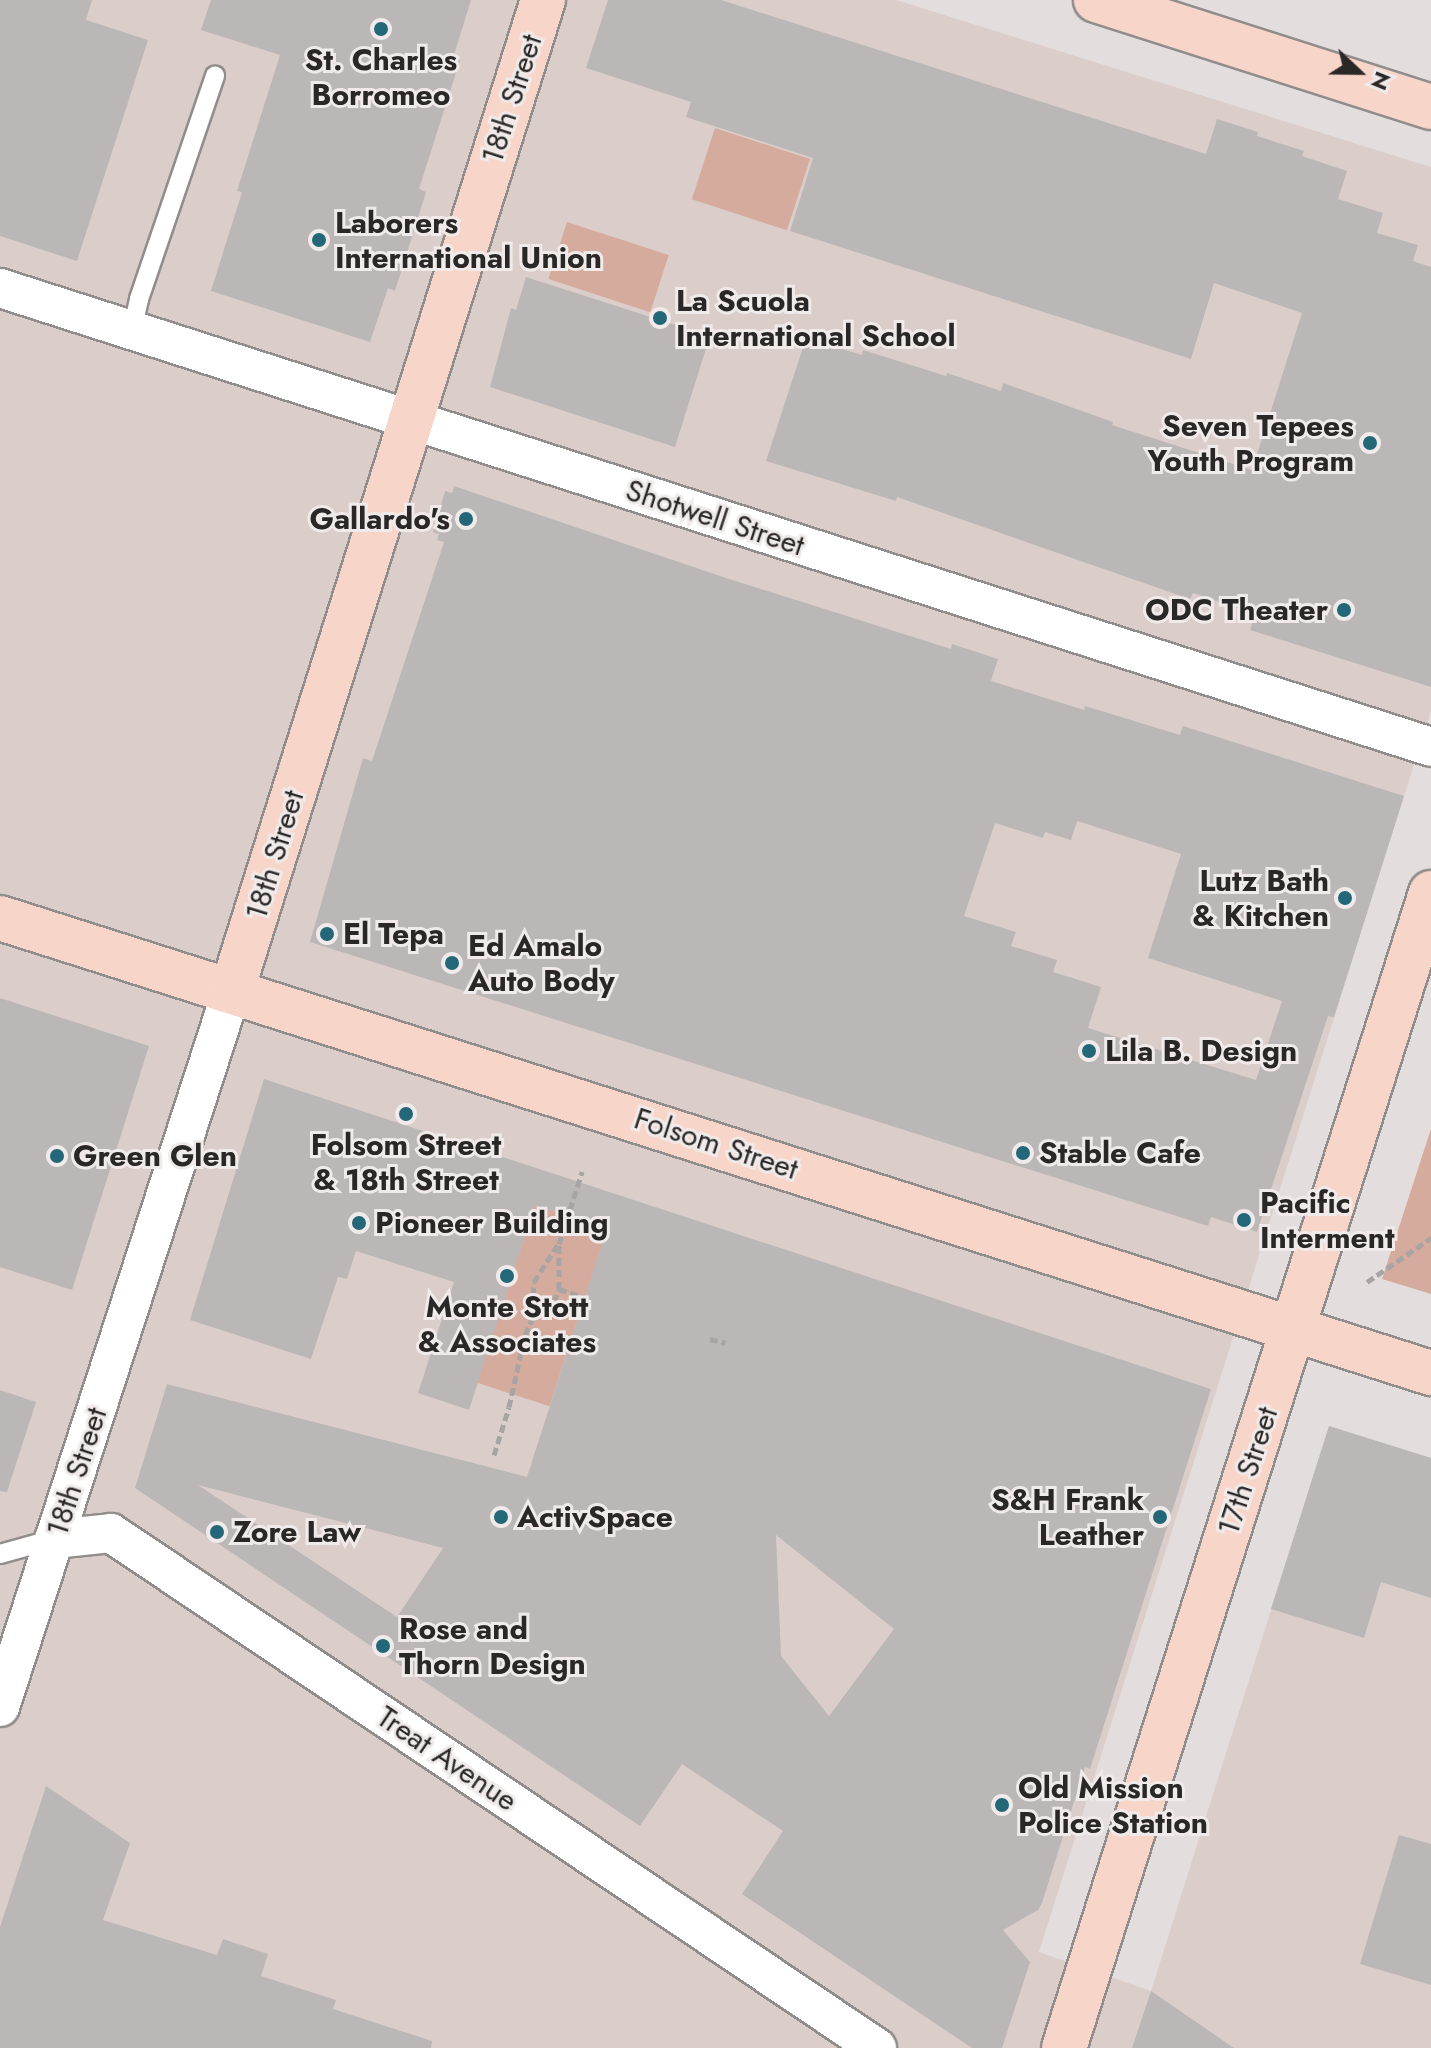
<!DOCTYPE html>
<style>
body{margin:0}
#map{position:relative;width:1431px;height:2048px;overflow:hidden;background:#e3dedd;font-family:Jost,sans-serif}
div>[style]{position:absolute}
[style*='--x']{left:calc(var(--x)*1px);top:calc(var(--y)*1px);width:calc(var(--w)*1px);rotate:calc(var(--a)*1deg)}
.built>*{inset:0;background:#dbceca}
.green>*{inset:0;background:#d5ab9d;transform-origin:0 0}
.building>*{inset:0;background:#bbb7b6}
.path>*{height:5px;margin-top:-2.5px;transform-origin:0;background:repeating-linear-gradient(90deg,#a8a4a3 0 8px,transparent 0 12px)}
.roads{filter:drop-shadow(2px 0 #918d8c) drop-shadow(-2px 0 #918d8c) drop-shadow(0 2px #918d8c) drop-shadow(0 -2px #918d8c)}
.lane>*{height:18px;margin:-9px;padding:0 9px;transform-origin:9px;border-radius:9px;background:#fff}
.street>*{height:38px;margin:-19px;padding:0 19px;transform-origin:19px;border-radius:19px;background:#fff}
.secondary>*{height:44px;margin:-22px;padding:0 22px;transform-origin:22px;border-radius:22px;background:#f8d5c9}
.dots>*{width:22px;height:22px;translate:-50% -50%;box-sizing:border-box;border:4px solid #f0ebea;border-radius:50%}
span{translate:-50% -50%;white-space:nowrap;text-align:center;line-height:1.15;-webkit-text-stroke:6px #f0ebea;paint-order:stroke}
.poi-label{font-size:30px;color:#2a2827;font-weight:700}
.left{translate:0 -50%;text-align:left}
.right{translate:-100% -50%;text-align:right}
.street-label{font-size:30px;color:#2a2827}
.north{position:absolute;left:1319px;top:32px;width:80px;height:80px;-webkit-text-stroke:6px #f0ebea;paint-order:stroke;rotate:112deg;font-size:22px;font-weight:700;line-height:32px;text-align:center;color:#2a2827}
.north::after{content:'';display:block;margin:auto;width:28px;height:36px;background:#2a2827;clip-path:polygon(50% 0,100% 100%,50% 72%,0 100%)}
</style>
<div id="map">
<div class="built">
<div style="clip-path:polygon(0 0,896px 0,1431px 167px,1431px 711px,1039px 1952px,1151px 1991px,1329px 1426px,1431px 1458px,1431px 2048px,0 2048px)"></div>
</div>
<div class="green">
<div style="left:715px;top:128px;width:100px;height:75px;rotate:18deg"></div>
<div style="left:567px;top:222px;width:107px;height:60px;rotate:18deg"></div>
<div style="clip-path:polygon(1431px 1129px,1431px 1294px,1382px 1279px)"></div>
<div style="left:535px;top:1205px;width:76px;height:187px;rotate:18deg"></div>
</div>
<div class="building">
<div style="clip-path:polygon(0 0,92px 0,86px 20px,148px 40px,77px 261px,0 236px)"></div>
<div style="clip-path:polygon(211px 0,471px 0,453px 58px,460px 60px,419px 189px,426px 192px,395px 291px,388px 288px,370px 342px,211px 291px,242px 192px,237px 191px,280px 55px,201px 30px)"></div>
<div style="clip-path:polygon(608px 0,721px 0,1206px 154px,1217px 119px,1258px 132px,1257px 136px,1304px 151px,1302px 156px,1347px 171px,1338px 199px,1383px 213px,1377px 233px,1418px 245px,1413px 261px,1431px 267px,1431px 687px,1250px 630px,1255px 614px,1193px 593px,1190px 599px,897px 497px,896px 501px,766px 461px,806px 338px,862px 355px,863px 350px,946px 376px,947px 373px,1001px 391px,1003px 383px,1113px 422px,1112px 425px,1252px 470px,1302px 313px,1214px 283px,1191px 359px,790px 231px,813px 158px,686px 117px,691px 102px,586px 68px)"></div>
<div style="clip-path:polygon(526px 277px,710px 336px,675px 447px,490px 387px,511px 308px,516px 310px)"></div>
<div style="clip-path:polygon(evenodd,454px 486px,726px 578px,951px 649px,952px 644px,998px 659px,991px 681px,1084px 710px,1085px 706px,1180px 735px,1183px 726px,1404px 796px,1334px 1017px,1328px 1016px,1257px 1232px,1211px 1217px,1208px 1226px,310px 942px,363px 758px,372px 761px,444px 542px,437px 540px,439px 534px,433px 532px,445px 491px,452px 493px,454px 486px,1077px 821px,1181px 854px,1148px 958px,1282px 1001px,1256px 1080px,1088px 1028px,1101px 987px,1053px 972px,1057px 960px,1011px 946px,1016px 932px,964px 916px,995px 823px,1043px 838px,1045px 832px,1071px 840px,1077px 821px)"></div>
<div style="clip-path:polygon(0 998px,149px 1046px,72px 1290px,0 1267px)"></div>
<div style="clip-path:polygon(evenodd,264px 1079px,1211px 1389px,1090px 1769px,1085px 1767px,1042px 1903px,1038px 1910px,1003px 1930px,1030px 1962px,1002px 2048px,972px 2048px,742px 1894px,783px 1831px,682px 1764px,640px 1826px,135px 1488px,167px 1384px,527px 1477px,607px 1228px,535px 1205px,469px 1410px,418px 1393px,454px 1282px,356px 1251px,347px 1279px,338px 1277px,311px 1359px,190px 1320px,264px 1079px,198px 1485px,443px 1548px,397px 1617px,198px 1485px,264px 1079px,776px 1535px,894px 1629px,829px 1716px,781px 1656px,776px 1535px)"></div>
<div style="clip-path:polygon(0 1390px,36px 1402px,7px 1492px,0 1491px)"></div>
<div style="clip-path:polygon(1329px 1426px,1431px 1458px,1431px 1598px,1381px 1582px,1364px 1638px,1271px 1609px)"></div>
<div style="clip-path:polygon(46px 1786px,130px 1843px,103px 1920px,217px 1955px,223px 1939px,268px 1954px,261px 1976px,336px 2000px,333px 2009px,432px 2041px,431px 2048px,0 2048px,0 1927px)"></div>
<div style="clip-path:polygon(1399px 1835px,1431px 1844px,1431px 1985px,1360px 1964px)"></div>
<div style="clip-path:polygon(1151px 1991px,1234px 2048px,1132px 2048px)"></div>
</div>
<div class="path">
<div style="--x:1367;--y:1282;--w:78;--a:-34.5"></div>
<div style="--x:559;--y:1289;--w:26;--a:18"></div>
<div style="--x:532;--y:1319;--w:37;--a:-87"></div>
<div style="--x:534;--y:1282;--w:45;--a:-57.7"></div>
<div style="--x:710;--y:1339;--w:16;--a:14"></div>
<div style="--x:494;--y:1455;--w:50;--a:-72.6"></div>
<div style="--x:509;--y:1407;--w:74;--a:-77.5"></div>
<div style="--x:525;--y:1335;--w:17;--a:-66"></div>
<div style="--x:532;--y:1319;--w:18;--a:-19"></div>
<div style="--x:549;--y:1313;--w:26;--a:-67"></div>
<div style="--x:559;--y:1289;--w:45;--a:-90"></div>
<div style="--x:559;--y:1244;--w:76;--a:-72.3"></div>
</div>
<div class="roads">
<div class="lane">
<div style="--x:132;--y:330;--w:32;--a:-77"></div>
<div style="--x:139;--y:299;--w:236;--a:-71.2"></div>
<div style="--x:0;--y:1554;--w:56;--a:-15.5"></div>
</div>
<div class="street">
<div style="--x:0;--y:288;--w:1503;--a:17.78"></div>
<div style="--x:54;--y:1539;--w:57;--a:-6"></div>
<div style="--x:111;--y:1533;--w:923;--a:33.91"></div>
<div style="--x:0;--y:1707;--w:754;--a:-72.07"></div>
</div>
<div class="secondary">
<div style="--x:1096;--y:0;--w:352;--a:17.7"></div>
<div style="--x:0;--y:918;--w:1502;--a:17.64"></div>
<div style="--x:232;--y:990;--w:1038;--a:-72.56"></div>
<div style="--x:1064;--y:2048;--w:1212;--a:-72.37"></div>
</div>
</div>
<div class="dots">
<div style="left:381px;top:29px;background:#236779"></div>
<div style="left:319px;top:240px;background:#236779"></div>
<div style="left:660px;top:318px;background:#236779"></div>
<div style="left:1370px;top:443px;background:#236779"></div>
<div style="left:466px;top:519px;background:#236779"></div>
<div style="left:1344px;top:610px;background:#236779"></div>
<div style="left:1345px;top:898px;background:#236779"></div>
<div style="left:327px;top:934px;background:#236779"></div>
<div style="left:452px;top:963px;background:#236779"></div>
<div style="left:1089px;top:1051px;background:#236779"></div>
<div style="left:406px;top:1114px;background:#236779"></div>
<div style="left:1023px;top:1153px;background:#236779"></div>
<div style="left:57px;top:1156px;background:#236779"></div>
<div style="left:1244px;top:1220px;background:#236779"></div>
<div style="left:359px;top:1223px;background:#236779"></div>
<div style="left:507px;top:1276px;background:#236779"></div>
<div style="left:501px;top:1517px;background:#236779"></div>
<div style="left:1160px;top:1517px;background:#236779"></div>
<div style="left:217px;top:1532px;background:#236779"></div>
<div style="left:383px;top:1646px;background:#236779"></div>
<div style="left:1002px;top:1805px;background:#236779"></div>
</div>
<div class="poi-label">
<span style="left:381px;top:77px">St. Charles<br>Borromeo</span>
<span class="left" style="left:335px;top:240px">Laborers<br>International Union</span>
<span class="left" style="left:676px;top:318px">La Scuola<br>International School</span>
<span class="right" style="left:1354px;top:443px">Seven Tepees<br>Youth Program</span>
<span class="right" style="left:450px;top:519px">Gallardo's</span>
<span class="right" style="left:1328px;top:610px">ODC Theater</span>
<span class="right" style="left:1329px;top:898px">Lutz Bath<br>&amp; Kitchen</span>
<span class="left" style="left:343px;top:934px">El Tepa</span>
<span class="left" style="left:468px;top:963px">Ed Amalo<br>Auto Body</span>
<span class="left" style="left:1105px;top:1051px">Lila B. Design</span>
<span style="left:406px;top:1162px">Folsom Street<br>&amp; 18th Street</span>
<span class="left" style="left:1039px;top:1153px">Stable Cafe</span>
<span class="left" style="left:73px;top:1156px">Green Glen</span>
<span class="left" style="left:1260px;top:1220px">Pacific<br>Interment</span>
<span class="left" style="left:375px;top:1223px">Pioneer Building</span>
<span style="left:507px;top:1324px">Monte Stott<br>&amp; Associates</span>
<span class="right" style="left:1144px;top:1517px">S&amp;H Frank<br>Leather</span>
<span class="left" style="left:517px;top:1517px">ActivSpace</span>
<span class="left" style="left:233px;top:1532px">Zore Law</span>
<span class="left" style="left:399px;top:1646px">Rose and<br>Thorn Design</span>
<span class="left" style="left:1018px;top:1805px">Old Mission<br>Police Station</span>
</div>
<div class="street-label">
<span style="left:512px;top:99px;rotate:-72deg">18th Street</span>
<span style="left:715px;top:518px;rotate:18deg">Shotwell Street</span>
<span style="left:275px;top:855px;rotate:-73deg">18th Street</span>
<span style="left:716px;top:1144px;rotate:18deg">Folsom Street</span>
<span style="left:1248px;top:1471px;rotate:-72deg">17th Street</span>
<span style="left:77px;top:1472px;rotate:-72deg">18th Street</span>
<span style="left:447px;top:1759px;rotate:34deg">Treat Avenue</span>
</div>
<div class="north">N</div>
</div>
